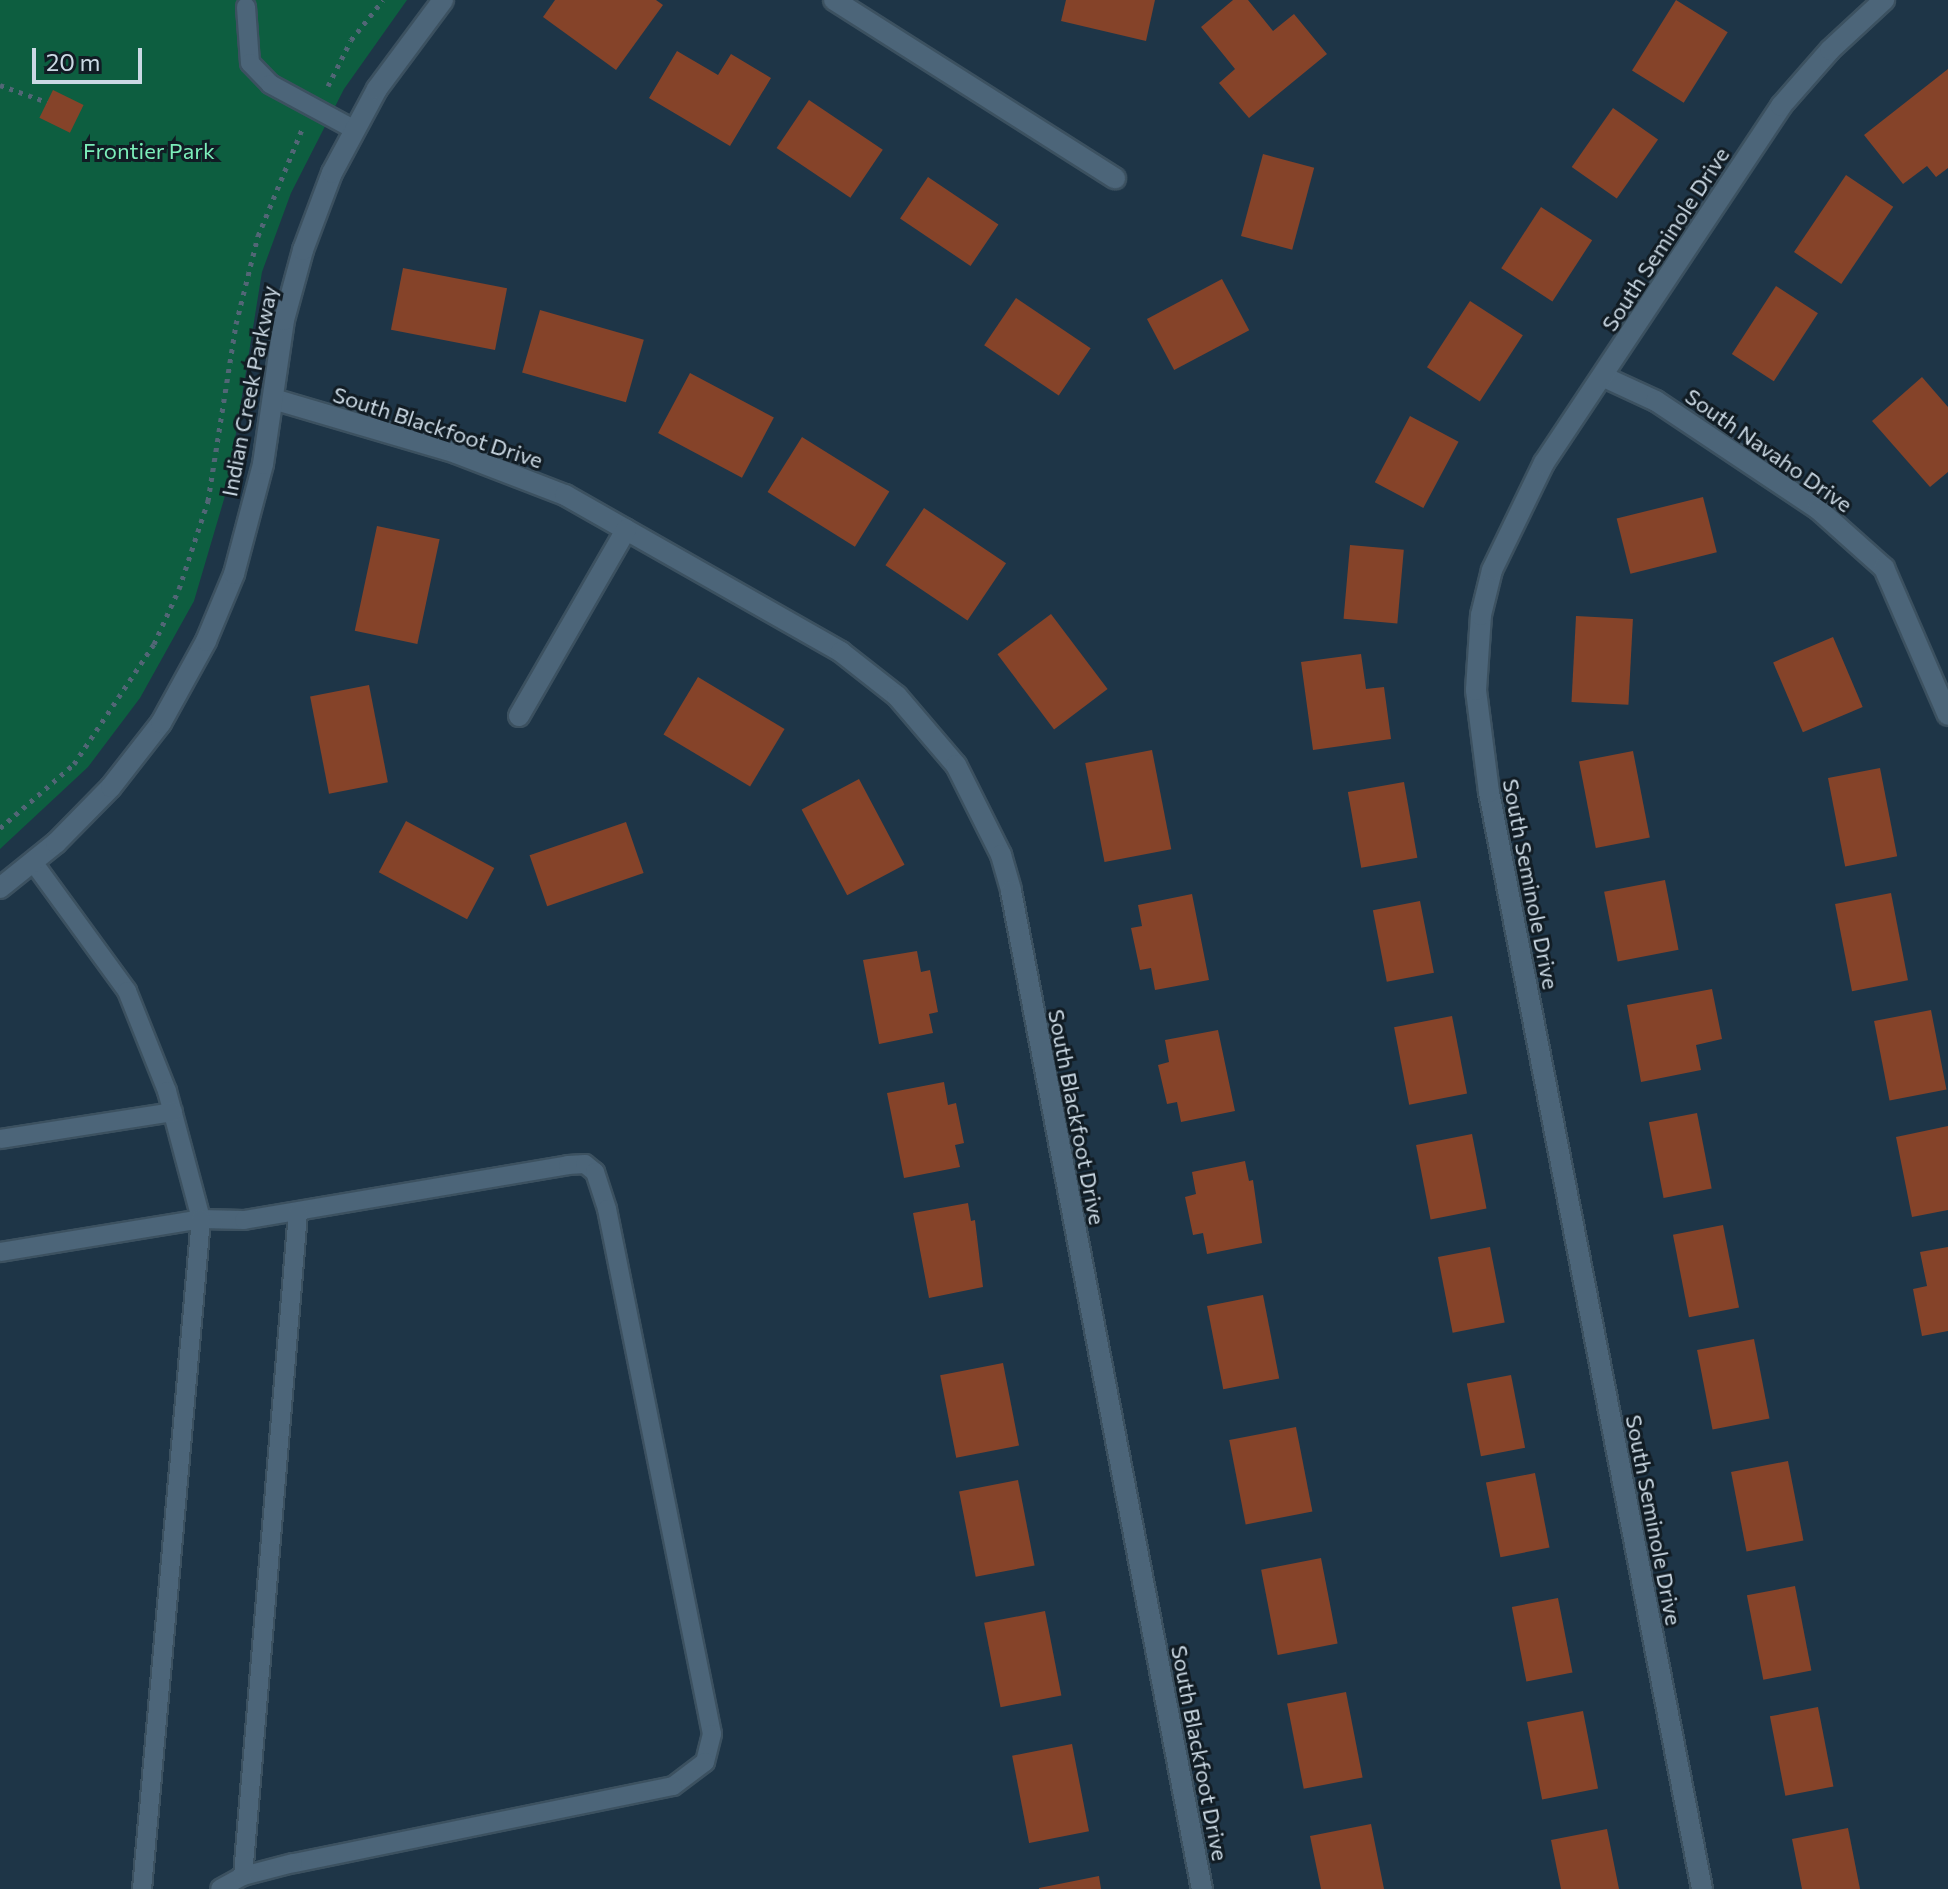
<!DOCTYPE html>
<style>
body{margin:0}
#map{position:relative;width:1948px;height:1889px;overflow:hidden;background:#1e3547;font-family:Commissioner,sans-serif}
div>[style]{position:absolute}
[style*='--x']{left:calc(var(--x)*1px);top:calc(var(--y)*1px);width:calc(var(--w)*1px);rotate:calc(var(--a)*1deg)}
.green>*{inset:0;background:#0d5e40}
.building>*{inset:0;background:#854329;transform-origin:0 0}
.path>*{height:5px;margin-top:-2.5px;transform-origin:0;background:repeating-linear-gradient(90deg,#526676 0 4px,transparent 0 10px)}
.roads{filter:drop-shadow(2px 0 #3c5160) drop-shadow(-2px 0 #3c5160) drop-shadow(0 2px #3c5160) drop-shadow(0 -2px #3c5160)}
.lane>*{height:18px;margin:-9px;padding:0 9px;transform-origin:9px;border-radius:9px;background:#4c6579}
.street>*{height:20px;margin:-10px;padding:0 10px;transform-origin:10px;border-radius:10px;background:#4c6579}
.secondary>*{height:20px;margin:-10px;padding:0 10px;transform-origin:10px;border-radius:10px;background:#4c6579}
span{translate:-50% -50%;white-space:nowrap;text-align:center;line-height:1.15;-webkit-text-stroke:6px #111c24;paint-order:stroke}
.park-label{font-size:22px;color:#7ceeba}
.street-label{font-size:22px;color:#cbd9e4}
.scale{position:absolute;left:32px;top:48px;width:110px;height:36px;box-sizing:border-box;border:4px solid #cbd9e4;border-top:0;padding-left:10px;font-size:24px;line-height:28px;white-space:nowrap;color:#cbd9e4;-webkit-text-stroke:6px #111c24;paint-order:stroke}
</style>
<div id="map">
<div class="green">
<div style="clip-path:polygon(0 0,407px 0,344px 89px,291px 193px,262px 272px,227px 489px,194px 601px,140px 698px,88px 767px,0 849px)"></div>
</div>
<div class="building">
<div style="clip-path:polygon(555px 0,656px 0,663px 5px,616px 70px,543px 17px)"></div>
<div style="clip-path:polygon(1066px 0,1155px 0,1146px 41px,1061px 21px)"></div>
<div style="clip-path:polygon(1233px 0,1248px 0,1273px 31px,1294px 14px,1327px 54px,1249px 118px,1219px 83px,1235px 69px,1201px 27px)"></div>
<div style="left:1676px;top:0;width:61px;height:83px;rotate:32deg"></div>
<div style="clip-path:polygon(677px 51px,718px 75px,731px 54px,771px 78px,730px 146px,649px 98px)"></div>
<div style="clip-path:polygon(1948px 69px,1948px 168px,1936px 177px,1927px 166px,1903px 184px,1864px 135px)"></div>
<div style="left:53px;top:90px;width:34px;height:31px;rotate:26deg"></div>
<div style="left:809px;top:100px;width:89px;height:58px;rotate:34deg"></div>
<div style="left:1613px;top:108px;width:55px;height:72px;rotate:35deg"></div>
<div style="left:1263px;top:154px;width:53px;height:85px;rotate:15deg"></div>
<div style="left:1846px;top:175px;width:57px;height:93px;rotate:34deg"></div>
<div style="left:928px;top:177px;width:85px;height:50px;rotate:34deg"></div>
<div style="left:1541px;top:207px;width:61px;height:73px;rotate:33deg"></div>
<div style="left:403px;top:268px;width:106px;height:63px;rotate:11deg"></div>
<div style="left:1222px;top:279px;width:58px;height:85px;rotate:62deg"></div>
<div style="left:1776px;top:286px;width:50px;height:81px;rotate:33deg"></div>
<div style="left:1016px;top:298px;width:90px;height:57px;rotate:34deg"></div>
<div style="left:1470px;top:301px;width:63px;height:79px;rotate:33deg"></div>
<div style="left:540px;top:310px;width:108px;height:65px;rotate:16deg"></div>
<div style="left:690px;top:373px;width:95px;height:68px;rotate:28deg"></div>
<div style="clip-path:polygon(1922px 377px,1948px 407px,1948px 472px,1930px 487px,1872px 421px)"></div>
<div style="left:1410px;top:416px;width:55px;height:75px;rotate:28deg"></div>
<div style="left:802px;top:437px;width:103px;height:65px;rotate:32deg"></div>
<div style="left:1703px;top:497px;width:57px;height:89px;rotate:76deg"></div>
<div style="left:924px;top:508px;width:99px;height:69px;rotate:34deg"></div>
<div style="left:377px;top:526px;width:64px;height:107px;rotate:12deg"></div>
<div style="left:1350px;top:545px;width:54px;height:74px;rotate:5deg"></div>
<div style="left:1051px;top:614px;width:94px;height:67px;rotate:53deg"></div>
<div style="left:1576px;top:616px;width:57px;height:86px;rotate:3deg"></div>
<div style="left:1833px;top:637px;width:76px;height:65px;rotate:67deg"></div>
<div style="clip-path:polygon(1361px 654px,1366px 689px,1384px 687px,1391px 739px,1313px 750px,1301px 662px)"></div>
<div style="left:698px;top:677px;width:101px;height:67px;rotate:31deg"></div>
<div style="left:369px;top:685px;width:99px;height:60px;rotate:79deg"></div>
<div style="left:1152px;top:750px;width:101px;height:68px;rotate:79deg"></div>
<div style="left:1633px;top:751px;width:88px;height:55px;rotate:79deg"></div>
<div style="left:1880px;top:768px;width:90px;height:53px;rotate:79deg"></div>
<div style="left:859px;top:779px;width:97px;height:65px;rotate:62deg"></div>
<div style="left:1404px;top:782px;width:77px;height:57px;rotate:80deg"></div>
<div style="left:406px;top:821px;width:100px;height:58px;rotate:28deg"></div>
<div style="left:626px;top:822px;width:54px;height:102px;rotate:71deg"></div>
<div style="left:1665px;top:880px;width:71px;height:62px;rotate:79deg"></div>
<div style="left:1891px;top:893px;width:89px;height:57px;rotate:79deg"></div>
<div style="clip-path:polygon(1192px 894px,1209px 980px,1155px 990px,1151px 968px,1140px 970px,1131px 928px,1142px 926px,1138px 905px)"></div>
<div style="left:1420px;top:901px;width:73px;height:48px;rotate:79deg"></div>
<div style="clip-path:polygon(917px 951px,921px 972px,930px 970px,938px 1012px,929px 1014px,933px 1033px,879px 1044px,863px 960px)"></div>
<div style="clip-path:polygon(1712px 989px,1722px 1039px,1696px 1045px,1701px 1070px,1641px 1082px,1627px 1005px)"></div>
<div style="left:1931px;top:1010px;width:81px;height:58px;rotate:79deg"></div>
<div style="left:1452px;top:1016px;width:79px;height:59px;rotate:79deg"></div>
<div style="clip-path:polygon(1218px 1030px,1235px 1111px,1181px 1122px,1177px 1102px,1167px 1104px,1158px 1065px,1169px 1062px,1165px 1040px)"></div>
<div style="clip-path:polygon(944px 1082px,948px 1105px,956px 1103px,964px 1143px,955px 1145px,960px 1167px,904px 1178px,887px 1093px)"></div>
<div style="left:1697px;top:1113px;width:77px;height:49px;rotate:79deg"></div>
<div style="clip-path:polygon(1948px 1126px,1948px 1210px,1912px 1217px,1896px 1137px)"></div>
<div style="left:1472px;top:1134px;width:76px;height:57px;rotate:79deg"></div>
<div style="clip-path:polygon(1245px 1161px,1249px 1181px,1253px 1180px,1262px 1243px,1207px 1254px,1203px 1233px,1193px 1235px,1185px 1197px,1196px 1194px,1192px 1172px)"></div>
<div style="clip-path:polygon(968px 1203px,971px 1221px,975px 1220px,983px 1287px,929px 1298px,913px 1213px)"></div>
<div style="left:1723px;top:1225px;width:84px;height:51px;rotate:79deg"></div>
<div style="left:1490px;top:1247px;width:77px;height:53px;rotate:79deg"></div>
<div style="clip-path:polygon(1948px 1247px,1948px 1331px,1922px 1336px,1913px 1289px,1927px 1286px,1920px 1252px)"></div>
<div style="left:1263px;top:1295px;width:85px;height:57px;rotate:79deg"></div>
<div style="left:1754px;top:1339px;width:81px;height:58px;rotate:79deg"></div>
<div style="left:1003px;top:1363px;width:84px;height:64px;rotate:79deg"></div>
<div style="left:1511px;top:1375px;width:74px;height:45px;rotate:79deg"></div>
<div style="left:1296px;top:1427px;width:86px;height:68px;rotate:79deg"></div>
<div style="left:1788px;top:1461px;width:81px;height:58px;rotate:79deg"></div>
<div style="left:1535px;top:1473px;width:76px;height:50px;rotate:79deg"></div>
<div style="left:1018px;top:1480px;width:87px;height:60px;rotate:79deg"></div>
<div style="left:1321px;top:1558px;width:87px;height:61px;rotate:79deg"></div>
<div style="left:1795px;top:1586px;width:86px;height:49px;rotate:79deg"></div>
<div style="left:1558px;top:1598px;width:76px;height:47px;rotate:79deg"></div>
<div style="left:1045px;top:1611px;width:86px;height:62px;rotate:79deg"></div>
<div style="left:1346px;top:1692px;width:87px;height:60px;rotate:79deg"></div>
<div style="left:1818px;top:1707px;width:81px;height:49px;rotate:79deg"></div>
<div style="left:1583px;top:1711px;width:79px;height:57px;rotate:79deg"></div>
<div style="left:1072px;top:1744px;width:89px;height:61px;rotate:79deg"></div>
<div style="clip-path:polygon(1371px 1824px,1384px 1889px,1321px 1889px,1310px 1836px)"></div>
<div style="clip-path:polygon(1848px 1828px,1860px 1889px,1802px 1889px,1792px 1839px)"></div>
<div style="clip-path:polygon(1607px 1829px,1619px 1889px,1561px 1889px,1551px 1840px)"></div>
<div style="clip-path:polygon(1099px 1876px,1101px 1889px,1039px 1889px,1039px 1888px)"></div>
</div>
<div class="path">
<div style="--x:0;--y:85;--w:50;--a:19.9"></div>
<div style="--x:328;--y:86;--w:51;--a:-63.4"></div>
<div style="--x:351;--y:40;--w:51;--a:-51.3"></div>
<div style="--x:0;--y:828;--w:98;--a:-40.9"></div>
<div style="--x:74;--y:764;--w:144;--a:-56.3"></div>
<div style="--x:154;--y:644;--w:60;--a:-65.6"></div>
<div style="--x:179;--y:589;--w:93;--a:-71.8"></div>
<div style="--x:208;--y:501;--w:179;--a:-81"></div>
<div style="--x:236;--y:324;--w:91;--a:-76"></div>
<div style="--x:258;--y:236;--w:116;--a:-67.6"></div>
</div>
<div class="roads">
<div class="lane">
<div style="--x:246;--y:7;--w:56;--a:85.9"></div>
<div style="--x:250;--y:63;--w:29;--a:46"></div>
<div style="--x:270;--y:84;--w:97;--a:28.4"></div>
<div style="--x:33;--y:862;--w:160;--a:53.9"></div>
<div style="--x:127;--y:991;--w:108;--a:68.2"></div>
<div style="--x:167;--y:1091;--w:132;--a:75.1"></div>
<div style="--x:201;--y:1219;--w:43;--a:1.3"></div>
<div style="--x:244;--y:1220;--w:329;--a:-9.6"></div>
<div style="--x:568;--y:1165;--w:17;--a:-3"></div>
<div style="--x:585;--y:1164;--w:13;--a:39"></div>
<div style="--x:595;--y:1172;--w:39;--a:72"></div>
<div style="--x:607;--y:1209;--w:535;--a:78.69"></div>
<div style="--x:712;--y:1734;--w:29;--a:104"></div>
<div style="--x:705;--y:1762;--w:40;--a:143"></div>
<div style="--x:673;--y:1786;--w:388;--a:168.5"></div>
<div style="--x:293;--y:1863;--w:52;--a:165.4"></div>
<div style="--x:243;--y:1876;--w:26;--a:151"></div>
<div style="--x:0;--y:1139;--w:175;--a:-8.9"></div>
<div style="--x:0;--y:1252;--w:204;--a:-9.3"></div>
<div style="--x:201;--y:1219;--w:673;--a:95.03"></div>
<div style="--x:243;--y:1876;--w:666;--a:-85.26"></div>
</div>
<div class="street">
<div style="--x:834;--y:0;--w:333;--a:32.4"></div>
<div style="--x:1604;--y:377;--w:57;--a:24.8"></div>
<div style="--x:1656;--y:401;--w:195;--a:33.7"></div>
<div style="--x:1818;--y:509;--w:89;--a:41.8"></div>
<div style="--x:1884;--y:568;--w:160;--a:66.5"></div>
<div style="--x:273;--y:399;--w:191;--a:16.4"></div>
<div style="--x:456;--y:453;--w:117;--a:21.1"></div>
<div style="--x:565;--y:495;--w:318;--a:29.6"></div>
<div style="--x:841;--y:652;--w:71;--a:38.2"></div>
<div style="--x:897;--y:696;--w:91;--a:49.5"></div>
<div style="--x:956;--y:765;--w:101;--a:63.4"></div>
<div style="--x:1001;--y:855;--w:37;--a:74"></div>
<div style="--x:1011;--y:891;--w:1016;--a:79.17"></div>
<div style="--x:519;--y:716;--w:215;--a:-60.1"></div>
<div style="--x:1702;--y:1889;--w:1117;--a:-100.99"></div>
<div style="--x:1489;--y:792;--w:103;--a:-97.3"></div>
<div style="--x:1476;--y:690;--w:75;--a:-86.2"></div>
<div style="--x:1481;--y:615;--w:46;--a:-76.3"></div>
<div style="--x:1492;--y:570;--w:119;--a:-64.1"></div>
<div style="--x:1544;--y:463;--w:429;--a:-56.4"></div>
<div style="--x:1781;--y:106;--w:74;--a:-48.8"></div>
<div style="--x:1830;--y:50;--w:74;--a:-42.8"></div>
</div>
<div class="secondary">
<div style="--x:0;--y:888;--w:72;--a:-38.8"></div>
<div style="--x:56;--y:843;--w:78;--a:-45.5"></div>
<div style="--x:111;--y:787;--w:81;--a:-52"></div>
<div style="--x:161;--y:723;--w:94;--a:-61.2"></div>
<div style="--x:206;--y:641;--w:73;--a:-67.3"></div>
<div style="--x:234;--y:574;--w:114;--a:-75.2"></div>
<div style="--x:263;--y:464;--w:146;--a:-81.7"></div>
<div style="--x:284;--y:320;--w:73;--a:-74.8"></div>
<div style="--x:303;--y:250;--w:82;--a:-69.4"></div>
<div style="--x:332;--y:173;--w:95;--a:-61.8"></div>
<div style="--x:377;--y:89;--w:111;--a:-53.4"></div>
</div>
</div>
<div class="park-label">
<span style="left:149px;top:151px">Frontier Park</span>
</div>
<div class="street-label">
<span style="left:1665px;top:239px;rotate:-57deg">South Seminole Drive</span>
<span style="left:249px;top:391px;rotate:-79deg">Indian Creek Parkway</span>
<span style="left:438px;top:427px;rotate:18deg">South Blackfoot Drive</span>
<span style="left:1769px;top:450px;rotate:35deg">South Navaho Drive</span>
<span style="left:1531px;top:884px;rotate:79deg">South Seminole Drive</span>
<span style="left:1077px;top:1117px;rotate:79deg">South Blackfoot Drive</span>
<span style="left:1654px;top:1520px;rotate:79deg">South Seminole Drive</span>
<span style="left:1200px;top:1753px;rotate:79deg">South Blackfoot Drive</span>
</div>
<div class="scale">20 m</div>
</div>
